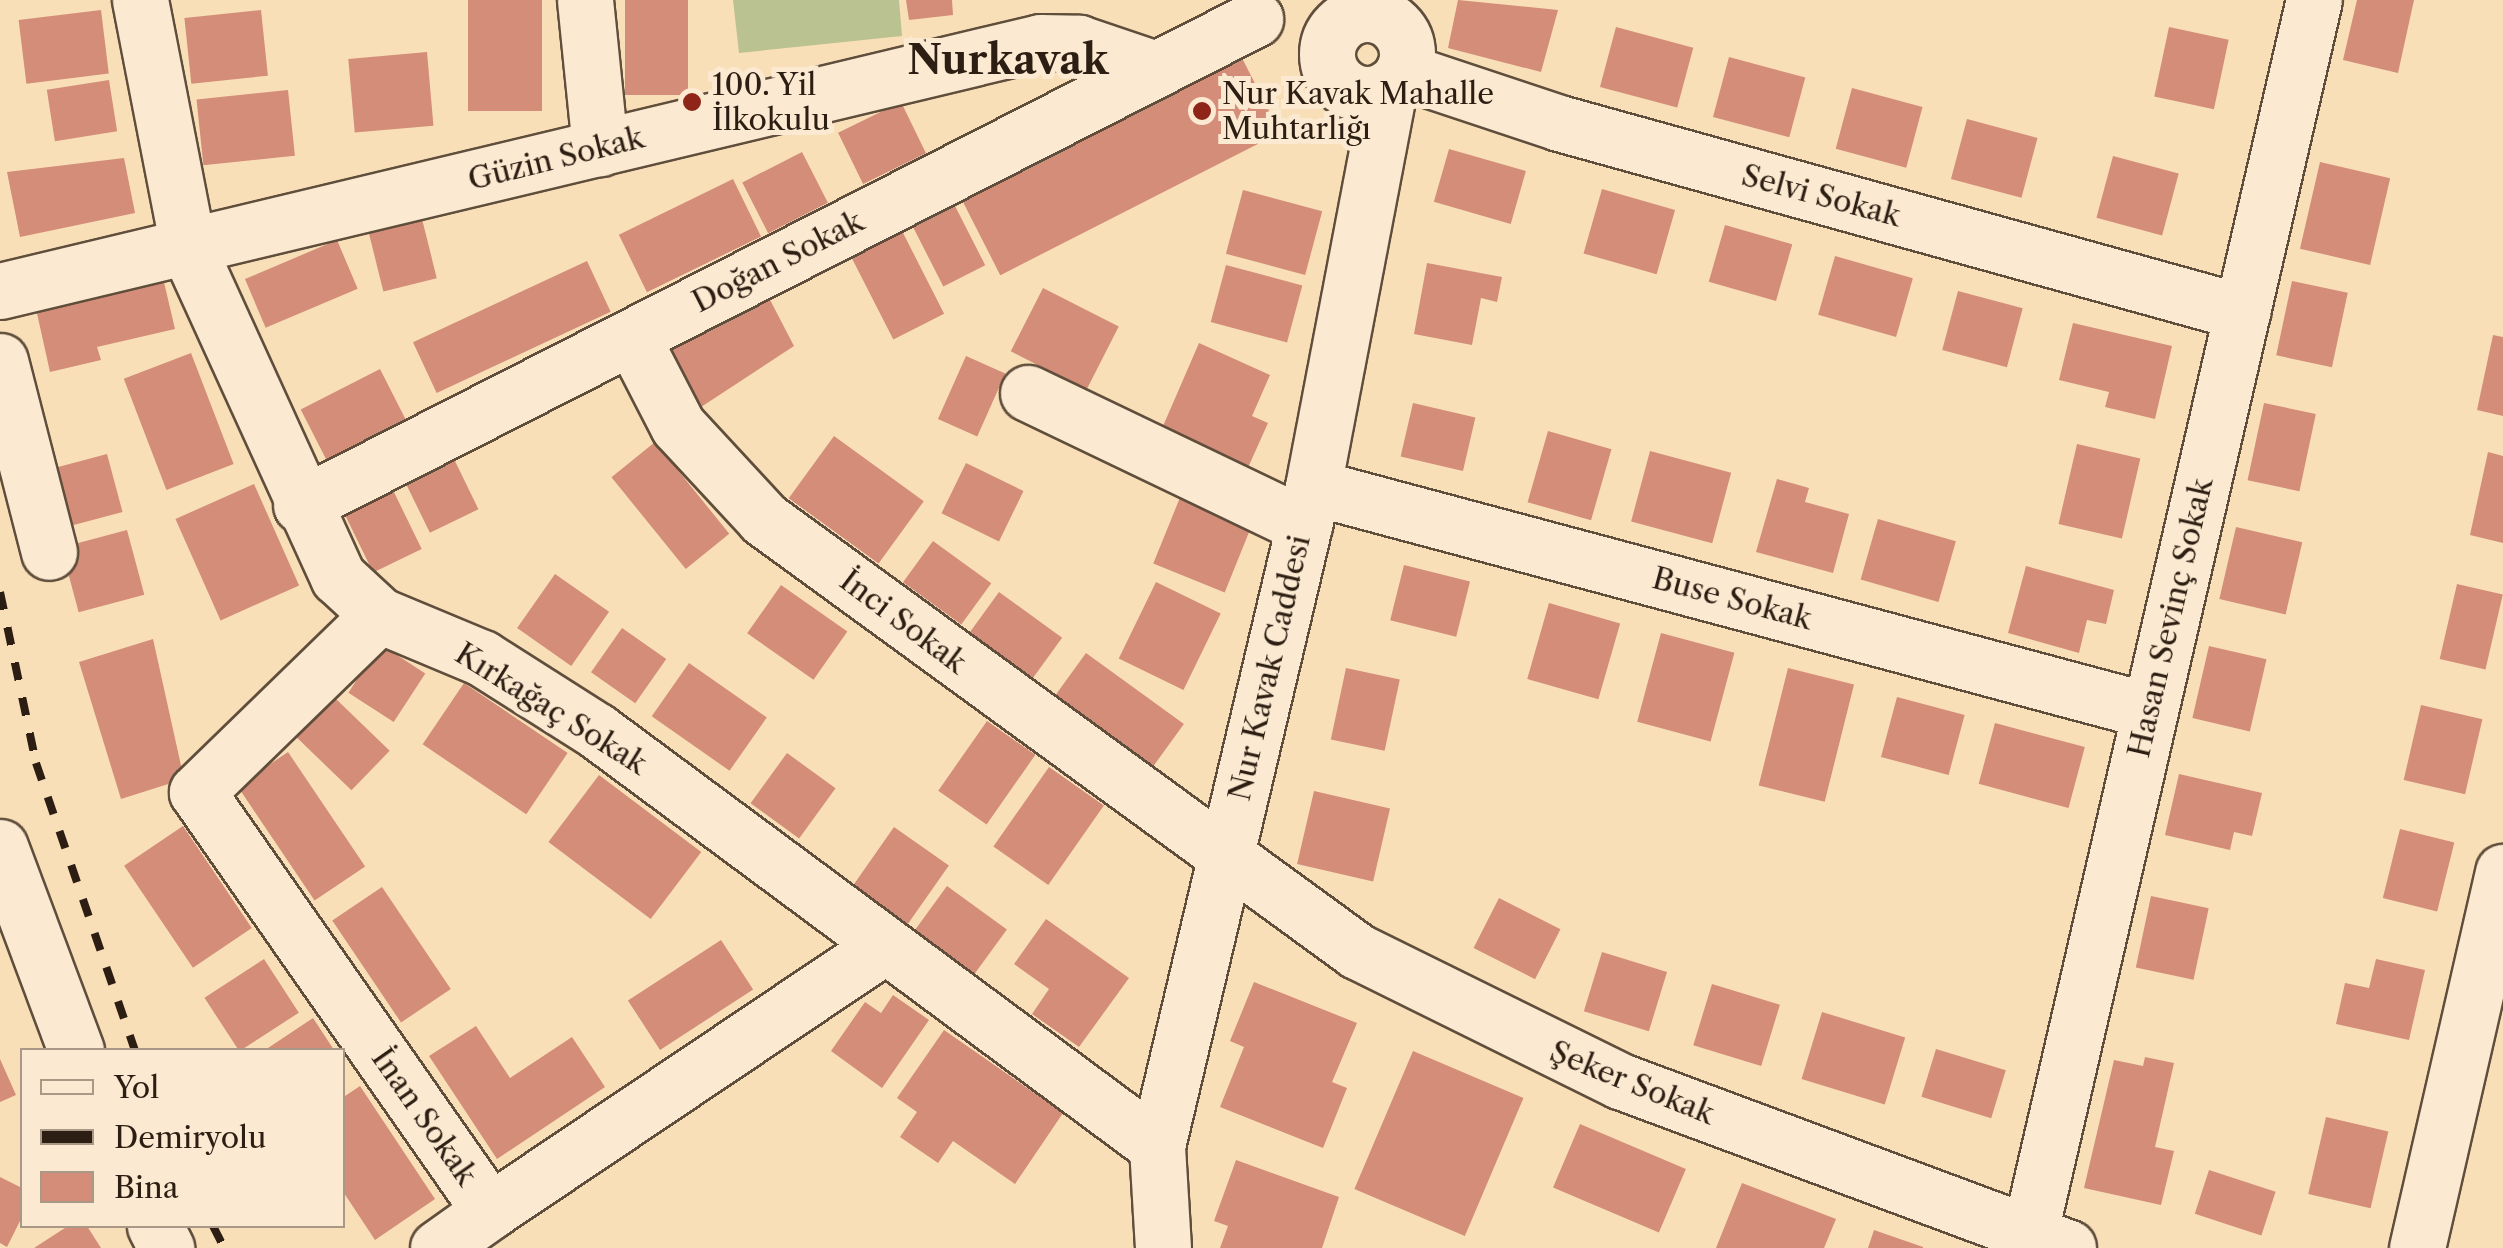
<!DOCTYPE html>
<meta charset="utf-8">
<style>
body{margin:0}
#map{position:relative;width:2503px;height:1248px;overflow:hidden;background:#f9dfb8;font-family:"Libre Caslon Text",serif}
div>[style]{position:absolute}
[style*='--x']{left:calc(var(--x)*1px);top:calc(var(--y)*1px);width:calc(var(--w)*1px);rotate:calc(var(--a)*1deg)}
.green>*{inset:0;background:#bbc291}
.building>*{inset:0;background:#d38d78;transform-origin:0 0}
.roads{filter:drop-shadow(2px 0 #604e3c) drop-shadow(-2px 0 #604e3c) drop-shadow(0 2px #604e3c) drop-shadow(0 -2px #604e3c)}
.minor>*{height:55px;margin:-27.5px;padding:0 27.5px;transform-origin:27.5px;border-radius:27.5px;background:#fbead1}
.minor>.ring{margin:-27.5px;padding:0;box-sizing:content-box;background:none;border:55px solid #fbead1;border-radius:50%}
.rail>*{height:8px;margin-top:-4px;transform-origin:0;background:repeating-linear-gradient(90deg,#2d1e13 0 18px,transparent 0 36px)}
.dots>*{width:28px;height:28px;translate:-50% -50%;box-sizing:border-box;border:5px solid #fbead1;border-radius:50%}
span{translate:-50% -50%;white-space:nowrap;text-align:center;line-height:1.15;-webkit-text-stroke:10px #fbead1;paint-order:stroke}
.poi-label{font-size:30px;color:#2d1e13}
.left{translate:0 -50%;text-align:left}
.street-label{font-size:30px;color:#2d1e13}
.district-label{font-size:40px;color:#2d1e13;font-weight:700}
.legend{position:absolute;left:20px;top:1048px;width:325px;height:180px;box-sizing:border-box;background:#fbead1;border:2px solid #a99885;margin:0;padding:12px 18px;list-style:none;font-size:30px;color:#2d1e13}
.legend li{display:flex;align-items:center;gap:20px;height:50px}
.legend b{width:50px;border:2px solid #a99885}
</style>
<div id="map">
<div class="green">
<div style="clip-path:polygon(733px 0,899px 0,902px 36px,739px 53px)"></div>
</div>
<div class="building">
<div style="left:468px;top:0;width:74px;height:111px"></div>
<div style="left:625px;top:0;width:63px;height:95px"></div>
<div style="clip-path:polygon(906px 0,952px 0,953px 15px,909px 20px)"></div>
<div style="clip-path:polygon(1458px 0,1558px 10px,1541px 72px,1448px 48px)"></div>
<div style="clip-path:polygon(2357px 0,2414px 0,2398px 73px,2343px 60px)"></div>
<div style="left:101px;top:10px;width:64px;height:83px;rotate:83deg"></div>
<div style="left:261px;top:10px;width:66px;height:77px;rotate:84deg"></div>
<div style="left:1616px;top:27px;width:80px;height:62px;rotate:15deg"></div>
<div style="left:2169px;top:27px;width:61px;height:71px;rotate:12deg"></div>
<div style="left:427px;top:52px;width:74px;height:79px;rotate:85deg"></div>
<div style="left:1241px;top:56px;width:86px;height:314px;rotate:63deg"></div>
<div style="left:1729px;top:57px;width:79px;height:62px;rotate:15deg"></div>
<div style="left:109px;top:80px;width:52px;height:63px;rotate:81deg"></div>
<div style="left:1852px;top:88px;width:73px;height:63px;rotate:15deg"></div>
<div style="left:288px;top:90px;width:66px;height:92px;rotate:84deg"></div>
<div style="left:901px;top:102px;width:57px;height:70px;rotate:64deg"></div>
<div style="left:1967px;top:119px;width:73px;height:62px;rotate:15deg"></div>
<div style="left:1449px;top:149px;width:80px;height:55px;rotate:16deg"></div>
<div style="left:802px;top:152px;width:57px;height:67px;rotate:63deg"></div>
<div style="left:2113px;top:156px;width:68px;height:64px;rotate:15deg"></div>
<div style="clip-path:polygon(124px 158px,135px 213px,20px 237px,7px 172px)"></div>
<div style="left:2320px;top:162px;width:72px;height:89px;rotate:13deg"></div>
<div style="left:733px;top:179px;width:64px;height:127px;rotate:64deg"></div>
<div style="left:1602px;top:189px;width:76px;height:67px;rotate:16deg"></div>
<div style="left:1243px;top:190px;width:82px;height:66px;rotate:15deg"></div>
<div style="left:953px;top:202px;width:71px;height:47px;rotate:63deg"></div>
<div style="left:422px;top:219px;width:61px;height:55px;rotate:76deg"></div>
<div style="left:1725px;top:225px;width:70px;height:59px;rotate:16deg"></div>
<div style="left:901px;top:229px;width:95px;height:57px;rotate:63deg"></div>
<div style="left:337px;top:240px;width:53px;height:100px;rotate:67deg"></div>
<div style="left:1835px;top:256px;width:81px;height:61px;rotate:16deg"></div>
<div style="left:587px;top:261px;width:56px;height:192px;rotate:65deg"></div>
<div style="clip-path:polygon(1427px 263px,1502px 277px,1497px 302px,1481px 298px,1472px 345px,1414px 334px)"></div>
<div style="left:1226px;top:265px;width:79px;height:59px;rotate:15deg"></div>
<div style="clip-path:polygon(163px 278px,175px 329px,97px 347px,101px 360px,50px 372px,36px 309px)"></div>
<div style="left:2292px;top:281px;width:57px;height:76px;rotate:12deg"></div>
<div style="left:1043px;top:288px;width:85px;height:71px;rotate:27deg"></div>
<div style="left:1958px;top:291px;width:67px;height:61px;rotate:15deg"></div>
<div style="clip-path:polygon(768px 296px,794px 346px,698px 409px,667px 348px)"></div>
<div style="clip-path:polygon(2073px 323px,2172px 346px,2155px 419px,2105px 407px,2109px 392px,2059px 380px)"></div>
<div style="clip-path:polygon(2493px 335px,2503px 337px,2503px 416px,2477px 410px)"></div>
<div style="clip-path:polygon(1199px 343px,1270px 375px,1252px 416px,1268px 423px,1246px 472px,1160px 433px)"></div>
<div style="left:191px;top:353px;width:119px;height:72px;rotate:69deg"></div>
<div style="left:966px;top:356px;width:43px;height:69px;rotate:24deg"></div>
<div style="left:380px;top:369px;width:56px;height:89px;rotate:63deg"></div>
<div style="left:1413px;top:403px;width:64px;height:55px;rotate:13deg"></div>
<div style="left:2264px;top:403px;width:53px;height:79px;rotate:12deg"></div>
<div style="left:1548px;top:431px;width:66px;height:74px;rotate:16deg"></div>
<div style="left:834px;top:436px;width:111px;height:77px;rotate:36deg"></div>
<div style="left:655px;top:442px;width:118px;height:56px;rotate:51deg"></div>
<div style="left:2077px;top:444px;width:65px;height:82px;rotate:13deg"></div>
<div style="left:1650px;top:451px;width:84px;height:73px;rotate:15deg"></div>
<div style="clip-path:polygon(2488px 452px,2503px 456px,2503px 543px,2470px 535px)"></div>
<div style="left:107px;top:454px;width:60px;height:68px;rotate:75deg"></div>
<div style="left:453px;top:457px;width:58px;height:54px;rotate:64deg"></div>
<div style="left:966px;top:463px;width:64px;height:56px;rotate:26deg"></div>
<div style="clip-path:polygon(1777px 479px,1809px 488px,1805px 502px,1849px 514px,1833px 573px,1756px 552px)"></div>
<div style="left:254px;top:484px;width:111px;height:86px;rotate:66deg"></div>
<div style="left:391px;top:486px;width:70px;height:54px;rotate:64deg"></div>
<div style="left:1181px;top:495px;width:77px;height:74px;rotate:22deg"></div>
<div style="left:1878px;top:519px;width:81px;height:63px;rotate:16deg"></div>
<div style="left:2236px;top:527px;width:68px;height:74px;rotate:13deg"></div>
<div style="left:127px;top:530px;width:67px;height:68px;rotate:75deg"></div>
<div style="left:933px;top:541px;width:72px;height:51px;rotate:36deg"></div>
<div style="left:1404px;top:565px;width:68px;height:57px;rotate:14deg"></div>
<div style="clip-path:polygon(2026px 566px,2114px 590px,2106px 624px,2087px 620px,2079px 653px,2008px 633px)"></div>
<div style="left:555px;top:574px;width:66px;height:66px;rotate:35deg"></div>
<div style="left:1156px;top:582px;width:72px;height:85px;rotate:26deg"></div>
<div style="left:2457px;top:584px;width:47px;height:77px;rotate:13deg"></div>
<div style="left:781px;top:585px;width:81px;height:59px;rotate:35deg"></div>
<div style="left:999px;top:592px;width:78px;height:53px;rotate:36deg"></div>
<div style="left:1549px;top:603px;width:74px;height:79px;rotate:16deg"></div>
<div style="left:622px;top:628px;width:54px;height:54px;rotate:35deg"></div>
<div style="left:1661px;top:633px;width:76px;height:92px;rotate:15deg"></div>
<div style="clip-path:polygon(153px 639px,184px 779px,121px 799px,79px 662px)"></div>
<div style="left:380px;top:644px;width:54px;height:58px;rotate:33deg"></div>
<div style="left:2209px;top:646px;width:59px;height:74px;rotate:13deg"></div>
<div style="left:1086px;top:653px;width:121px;height:53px;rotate:36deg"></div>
<div style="left:689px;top:663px;width:95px;height:65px;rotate:35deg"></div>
<div style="left:1346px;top:668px;width:55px;height:73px;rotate:12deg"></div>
<div style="left:1788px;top:668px;width:68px;height:121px;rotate:14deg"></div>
<div style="left:464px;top:683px;width:125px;height:74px;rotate:34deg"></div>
<div style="left:1897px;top:697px;width:70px;height:62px;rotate:15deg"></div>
<div style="left:335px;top:698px;width:76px;height:55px;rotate:44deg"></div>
<div style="left:2421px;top:705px;width:63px;height:77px;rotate:13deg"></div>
<div style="left:987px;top:721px;width:59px;height:85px;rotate:35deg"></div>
<div style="left:1995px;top:723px;width:93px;height:63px;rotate:15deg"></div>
<div style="left:288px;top:752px;width:138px;height:61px;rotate:56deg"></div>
<div style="left:787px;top:753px;width:60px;height:62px;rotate:36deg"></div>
<div style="left:1049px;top:767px;width:67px;height:97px;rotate:35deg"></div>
<div style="clip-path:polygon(2179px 774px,2262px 793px,2252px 836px,2234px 832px,2230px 850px,2165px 835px)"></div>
<div style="left:599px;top:775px;width:128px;height:84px;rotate:37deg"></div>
<div style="left:1314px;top:791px;width:78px;height:75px;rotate:13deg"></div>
<div style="left:183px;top:826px;width:123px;height:71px;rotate:56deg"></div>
<div style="left:894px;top:827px;width:67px;height:75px;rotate:35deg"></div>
<div style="left:2400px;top:829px;width:56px;height:71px;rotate:14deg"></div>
<div style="left:947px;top:886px;width:74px;height:61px;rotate:36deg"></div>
<div style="left:382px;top:887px;width:123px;height:60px;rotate:56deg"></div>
<div style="left:2151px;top:896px;width:59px;height:73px;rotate:12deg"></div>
<div style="left:1499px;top:898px;width:69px;height:56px;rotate:27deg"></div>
<div style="clip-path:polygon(1046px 919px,1129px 978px,1079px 1047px,1032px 1014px,1049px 989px,1014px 964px)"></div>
<div style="left:721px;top:940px;width:59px;height:111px;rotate:57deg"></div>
<div style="left:1602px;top:952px;width:68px;height:62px;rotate:17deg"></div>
<div style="left:264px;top:959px;width:64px;height:71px;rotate:57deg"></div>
<div style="clip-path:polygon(2376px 959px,2425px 970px,2409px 1040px,2336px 1024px,2345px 983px,2369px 988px)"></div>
<div style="clip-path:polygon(1254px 982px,1357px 1023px,1332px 1082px,1347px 1088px,1323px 1148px,1220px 1107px,1244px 1047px,1230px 1041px)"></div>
<div style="left:1712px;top:984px;width:71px;height:64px;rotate:17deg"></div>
<div style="clip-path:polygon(893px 995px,929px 1020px,882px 1088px,831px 1051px,865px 1002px,881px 1013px)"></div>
<div style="left:1822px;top:1012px;width:87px;height:70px;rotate:17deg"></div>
<div style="clip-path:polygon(313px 1018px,334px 1050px,265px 1050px)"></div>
<div style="clip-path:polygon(476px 1026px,510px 1078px,572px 1037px,605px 1087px,497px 1159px,429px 1056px)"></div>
<div style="clip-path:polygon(944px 1030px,1063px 1113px,1015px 1184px,953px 1141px,938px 1163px,900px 1137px,917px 1112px,897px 1098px)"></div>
<div style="left:1936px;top:1049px;width:73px;height:50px;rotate:17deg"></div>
<div style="left:1413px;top:1051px;width:120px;height:150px;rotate:23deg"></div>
<div style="clip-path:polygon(2145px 1057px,2174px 1063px,2155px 1147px,2174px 1151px,2161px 1205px,2084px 1188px,2114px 1060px,2143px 1066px)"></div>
<div style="clip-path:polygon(0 1059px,16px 1095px,0 1102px)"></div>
<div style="clip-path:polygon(360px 1086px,435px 1199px,375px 1240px,342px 1190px,342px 1098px)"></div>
<div style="left:2326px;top:1117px;width:64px;height:79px;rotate:13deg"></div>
<div style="left:1580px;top:1124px;width:115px;height:69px;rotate:23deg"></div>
<div style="clip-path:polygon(1236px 1160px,1339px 1197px,1322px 1248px,1220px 1248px,1228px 1226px,1214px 1221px)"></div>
<div style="left:2209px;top:1170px;width:70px;height:46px;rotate:18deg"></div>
<div style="clip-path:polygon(0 1177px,22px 1188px,22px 1217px,7px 1247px,0 1243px)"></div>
<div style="clip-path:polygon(1742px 1183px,1836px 1219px,1824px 1248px,1716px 1248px)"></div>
<div style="clip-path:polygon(68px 1226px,87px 1226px,101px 1248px,34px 1248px)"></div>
<div style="clip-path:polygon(1874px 1230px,1923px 1247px,1923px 1248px,1868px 1248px)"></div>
</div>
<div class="roads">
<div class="minor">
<div style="--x:140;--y:0;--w:253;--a:79"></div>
<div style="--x:188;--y:248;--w:362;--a:65.5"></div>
<div style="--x:338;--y:577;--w:56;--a:42.8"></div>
<div style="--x:379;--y:615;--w:112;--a:22.7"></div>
<div style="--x:482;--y:658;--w:136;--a:32.4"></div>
<div style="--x:597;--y:731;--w:697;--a:36.54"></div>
<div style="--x:585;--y:0;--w:149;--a:84.2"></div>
<div class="ring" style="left:1327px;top:14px;width:25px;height:25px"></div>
<div style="--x:1403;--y:71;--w:164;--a:18.4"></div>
<div style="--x:1559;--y:123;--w:709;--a:15.47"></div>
<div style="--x:0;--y:291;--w:1069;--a:-13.46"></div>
<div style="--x:1040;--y:42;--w:39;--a:1"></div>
<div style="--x:1079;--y:43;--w:81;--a:18.7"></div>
<div style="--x:632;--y:337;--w:100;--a:62.7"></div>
<div style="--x:678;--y:426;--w:127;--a:47.2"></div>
<div style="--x:764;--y:519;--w:734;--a:36.07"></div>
<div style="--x:1357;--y:951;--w:293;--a:26.3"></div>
<div style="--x:1620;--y:1081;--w:478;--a:20.4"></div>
<div style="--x:0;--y:361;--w:197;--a:75.6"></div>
<div style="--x:1028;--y:393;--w:306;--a:25.6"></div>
<div style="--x:1313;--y:487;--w:866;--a:14.98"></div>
<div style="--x:301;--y:505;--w:1071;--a:-27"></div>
<div style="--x:379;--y:615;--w:254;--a:135.8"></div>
<div style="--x:197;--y:792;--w:511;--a:55.04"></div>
<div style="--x:490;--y:1211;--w:475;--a:-33.9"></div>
<div style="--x:0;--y:847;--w:217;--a:69.5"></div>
<div style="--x:155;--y:1226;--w:25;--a:63"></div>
<div style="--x:2029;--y:1236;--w:1268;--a:-77.02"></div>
<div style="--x:438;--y:1248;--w:64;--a:-35.4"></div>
<div style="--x:1163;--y:1248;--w:102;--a:-93.4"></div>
<div style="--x:1157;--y:1146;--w:677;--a:-76.68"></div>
<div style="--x:1313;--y:487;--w:407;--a:-79.2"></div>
<div style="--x:2417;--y:1248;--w:386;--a:-77.1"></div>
</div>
</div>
<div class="rail">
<div style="--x:0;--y:592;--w:175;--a:78.1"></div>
<div style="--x:36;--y:763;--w:304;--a:71"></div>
<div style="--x:213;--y:1226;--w:25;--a:63"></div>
</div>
<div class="dots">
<div style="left:692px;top:102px;background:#8f2418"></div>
<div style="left:1202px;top:111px;background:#8f2418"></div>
</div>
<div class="poi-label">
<span class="left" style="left:712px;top:102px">100. Yil<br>İlkokulu</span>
<span class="left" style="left:1222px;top:111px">Nur Kavak Mahalle<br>Muhtarlığı</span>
</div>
<div class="street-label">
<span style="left:556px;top:159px;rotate:-14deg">Güzin Sokak</span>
<span style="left:1821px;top:196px;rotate:15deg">Selvi Sokak</span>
<span style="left:778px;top:262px;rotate:-27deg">Doğan Sokak</span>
<span style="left:1732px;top:599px;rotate:15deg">Buse Sokak</span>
<span style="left:2171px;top:618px;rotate:-77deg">Hasan Sevinç Sokak</span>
<span style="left:903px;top:622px;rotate:37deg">İnci Sokak</span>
<span style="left:1270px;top:668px;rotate:-77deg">Nur Kavak Caddesi</span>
<span style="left:551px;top:709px;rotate:32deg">Kırkağaç Sokak</span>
<span style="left:1632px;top:1083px;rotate:22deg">Şeker Sokak</span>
<span style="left:424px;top:1117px;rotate:55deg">İnan Sokak</span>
</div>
<div class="district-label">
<span style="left:1008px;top:60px">Nurkavak</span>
</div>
<ul class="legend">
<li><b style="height:12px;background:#fbead1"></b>Yol</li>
<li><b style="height:12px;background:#2d1e13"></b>Demiryolu</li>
<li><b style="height:28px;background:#d38d78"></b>Bina</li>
</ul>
</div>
